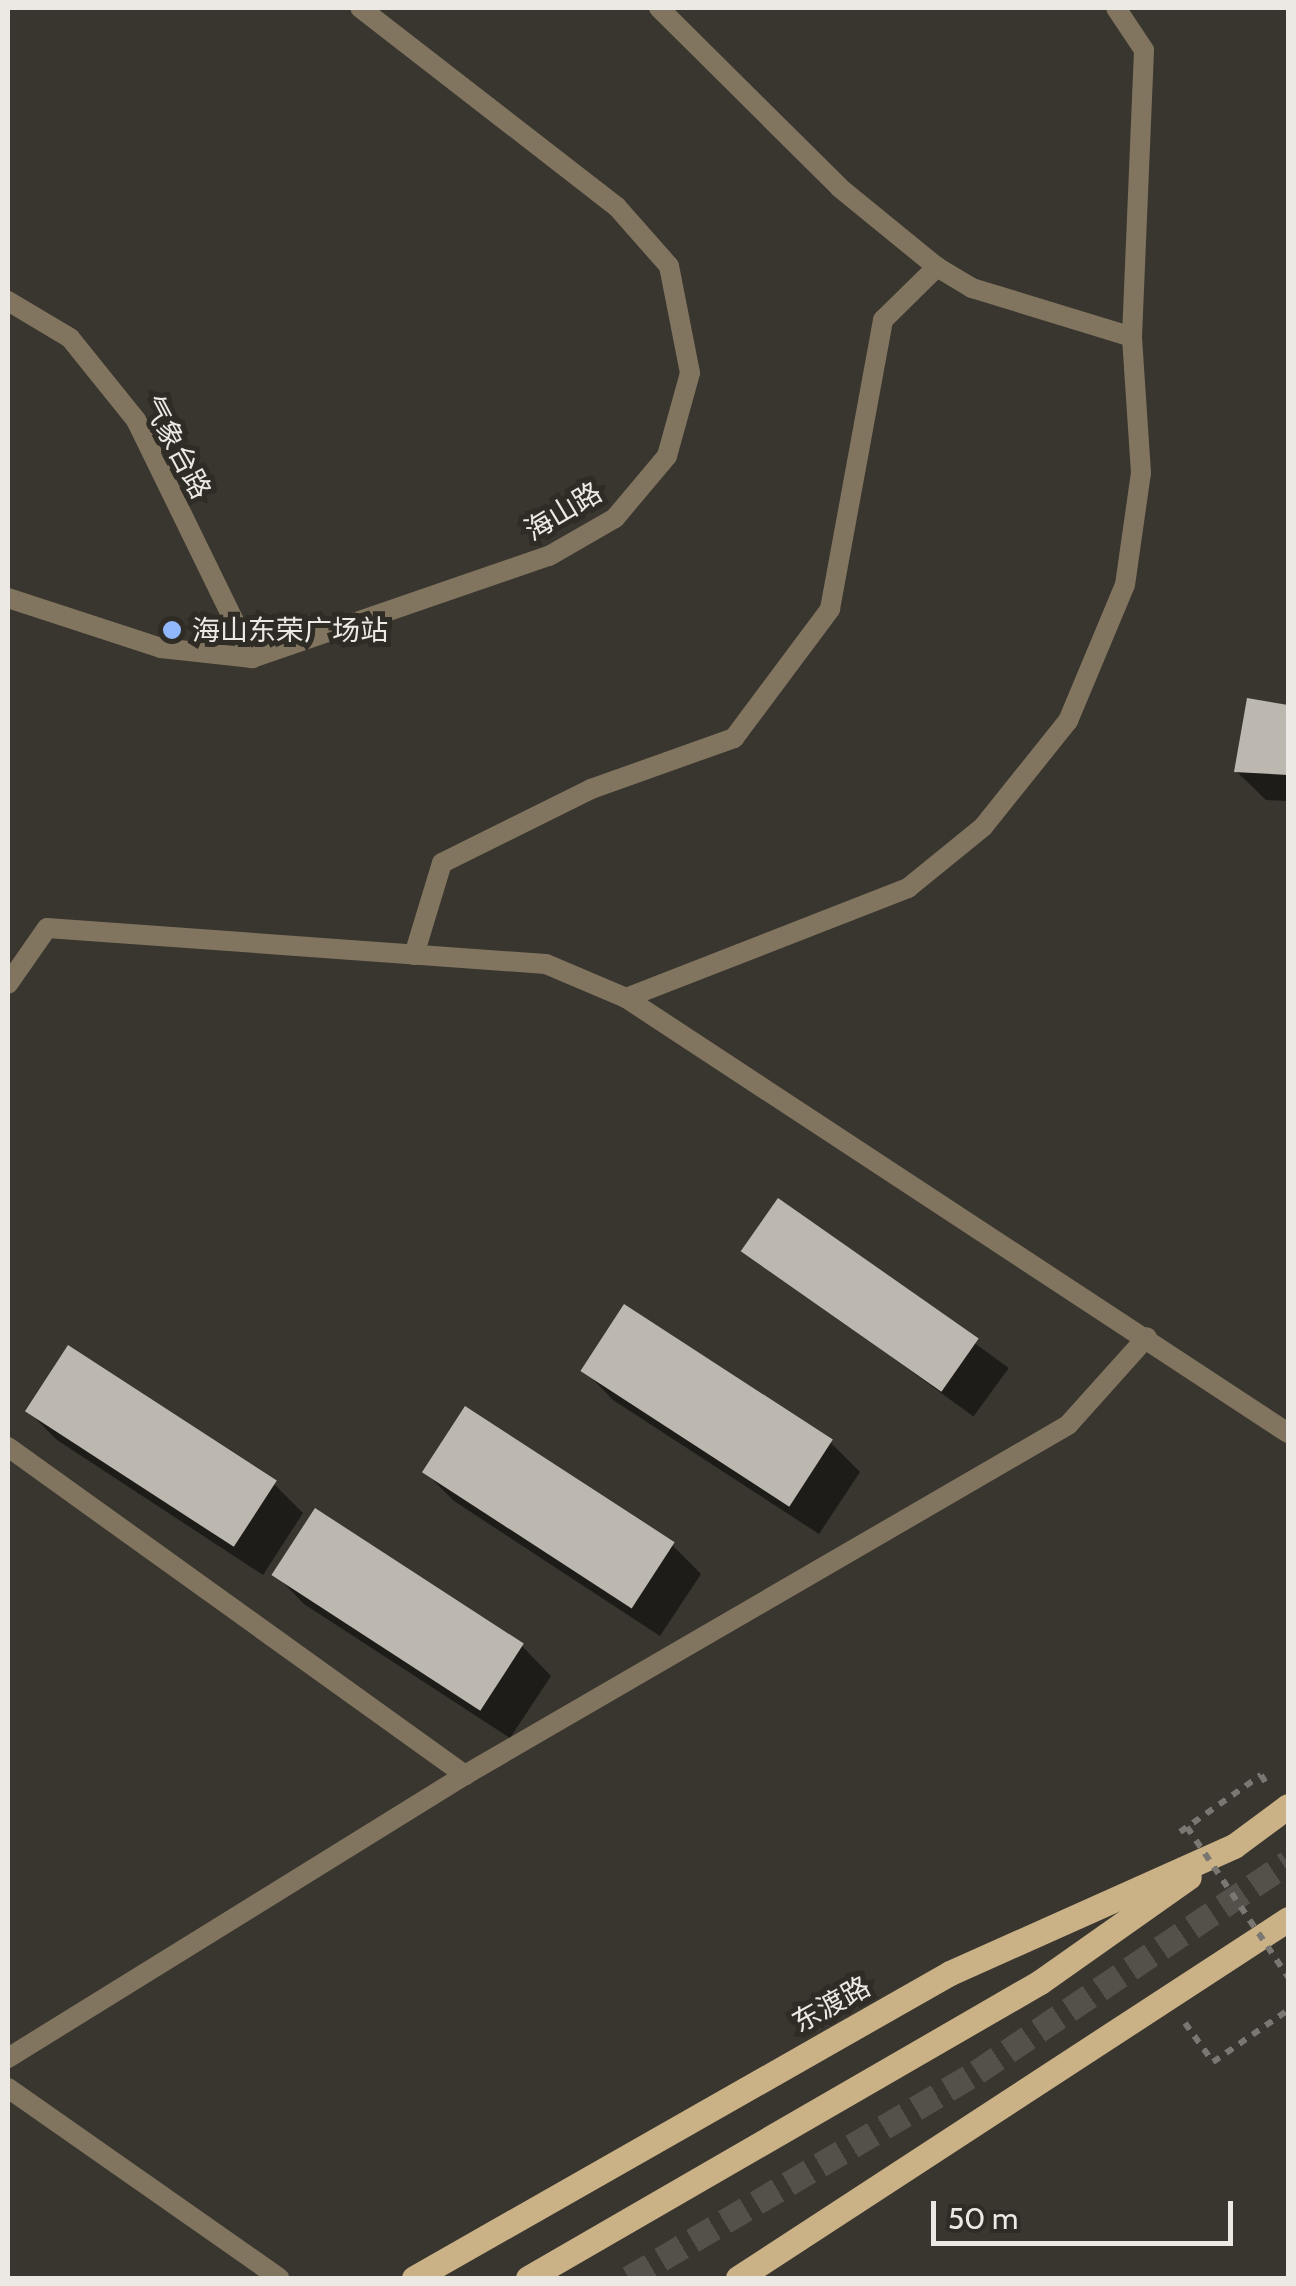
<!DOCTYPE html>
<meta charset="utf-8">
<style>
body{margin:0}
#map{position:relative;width:1296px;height:2286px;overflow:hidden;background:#39352f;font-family:Cabin,"Noto Sans SC",sans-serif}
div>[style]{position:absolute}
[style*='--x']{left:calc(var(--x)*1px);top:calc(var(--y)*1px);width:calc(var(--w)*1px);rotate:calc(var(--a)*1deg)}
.shadow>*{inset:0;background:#0007;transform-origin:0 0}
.building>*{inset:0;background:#bcb8b0;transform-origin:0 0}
.primary-tunnel>*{height:25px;margin-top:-12.5px;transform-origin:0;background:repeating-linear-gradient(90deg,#54504a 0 25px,transparent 0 37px)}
.path>*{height:6px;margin-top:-3px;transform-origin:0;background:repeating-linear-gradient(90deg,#7a7671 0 8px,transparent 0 16px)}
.minor>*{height:20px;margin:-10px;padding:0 10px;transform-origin:10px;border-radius:10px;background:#81755f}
.primary>*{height:25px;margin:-12.5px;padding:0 12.5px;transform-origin:12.5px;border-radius:12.5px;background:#cbb286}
.path-bridge>*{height:6px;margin-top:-3px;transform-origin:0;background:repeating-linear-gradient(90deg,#7a7671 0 8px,transparent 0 16px)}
.dots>*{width:28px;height:28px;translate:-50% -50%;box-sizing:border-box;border:5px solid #2f2b25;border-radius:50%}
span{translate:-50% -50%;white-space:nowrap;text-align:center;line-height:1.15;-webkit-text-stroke:10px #2f2b25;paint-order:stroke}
.street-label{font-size:28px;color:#ece9e5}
.poi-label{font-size:28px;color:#ece9e5}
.left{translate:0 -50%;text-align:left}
.frame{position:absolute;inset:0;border:10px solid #ece9e5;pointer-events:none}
.scale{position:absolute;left:931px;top:2201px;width:302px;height:45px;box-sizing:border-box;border:5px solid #ece9e5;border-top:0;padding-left:12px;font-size:30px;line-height:35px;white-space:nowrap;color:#ece9e5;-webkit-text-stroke:8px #2f2b25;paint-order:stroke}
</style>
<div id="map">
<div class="shadow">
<div style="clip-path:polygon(1249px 701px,1288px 708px,1288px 801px,1266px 800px,1236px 771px)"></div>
<div style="left:779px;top:1201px;width:284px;height:60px;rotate:36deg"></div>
<div style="clip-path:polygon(584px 1370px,831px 1443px,860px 1472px,819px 1534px,613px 1400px)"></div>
<div style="clip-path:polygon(28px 1411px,274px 1484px,303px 1513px,263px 1575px,57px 1440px)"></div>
<div style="clip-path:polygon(425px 1472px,672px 1545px,701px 1574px,660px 1636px,454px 1501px)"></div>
<div style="clip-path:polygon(275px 1574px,522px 1646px,551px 1676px,510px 1738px,304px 1604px)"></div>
</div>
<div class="building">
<div style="clip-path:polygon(1247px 698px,1288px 705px,1288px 775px,1234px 772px)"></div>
<div style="left:778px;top:1198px;width:245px;height:65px;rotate:35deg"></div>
<div style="left:624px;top:1304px;width:249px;height:80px;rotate:33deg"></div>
<div style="left:68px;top:1345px;width:249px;height:79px;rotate:33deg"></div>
<div style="left:465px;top:1406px;width:250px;height:79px;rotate:33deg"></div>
<div style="left:315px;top:1508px;width:249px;height:80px;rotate:33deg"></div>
</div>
<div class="primary-tunnel">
<div style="--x:629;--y:2278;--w:404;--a:-30.6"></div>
<div style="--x:977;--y:2072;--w:375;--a:-34"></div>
</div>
<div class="path">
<div style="--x:1180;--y:1832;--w:99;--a:-35.1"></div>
<div style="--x:1261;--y:1775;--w:13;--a:58"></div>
<div style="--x:1185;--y:2023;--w:48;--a:54.3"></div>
<div style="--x:1213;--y:2062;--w:91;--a:-34.7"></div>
</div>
<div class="minor">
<div style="--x:659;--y:8;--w:255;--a:44.8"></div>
<div style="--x:840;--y:188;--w:125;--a:39.2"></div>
<div style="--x:937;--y:267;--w:41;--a:31"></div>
<div style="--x:972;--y:288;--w:167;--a:17"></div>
<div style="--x:8;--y:301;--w:72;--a:30.8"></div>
<div style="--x:70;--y:338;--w:105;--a:51.2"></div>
<div style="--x:136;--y:420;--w:265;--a:64"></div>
<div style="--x:8;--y:598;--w:161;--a:18.1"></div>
<div style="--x:161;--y:648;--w:92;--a:6.3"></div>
<div style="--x:252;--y:658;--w:314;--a:-19"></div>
<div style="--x:549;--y:556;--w:76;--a:-29.9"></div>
<div style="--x:615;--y:518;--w:81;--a:-50"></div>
<div style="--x:667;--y:456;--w:86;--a:-74.5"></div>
<div style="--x:690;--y:373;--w:109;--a:-101.1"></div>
<div style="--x:669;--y:266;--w:79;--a:-131.4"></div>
<div style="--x:617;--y:207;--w:325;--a:-142.2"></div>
<div style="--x:414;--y:955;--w:96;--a:-73.1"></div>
<div style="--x:442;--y:863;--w:166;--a:-26.4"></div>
<div style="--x:591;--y:789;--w:152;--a:-19.6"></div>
<div style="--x:734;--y:738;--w:161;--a:-53.3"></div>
<div style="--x:830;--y:609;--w:294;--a:-79.6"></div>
<div style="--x:883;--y:320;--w:76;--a:-44.5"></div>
<div style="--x:8;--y:984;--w:68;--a:-55.1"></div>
<div style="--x:47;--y:928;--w:500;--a:4.13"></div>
<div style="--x:546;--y:964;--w:87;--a:23"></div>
<div style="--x:626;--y:998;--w:792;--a:33.31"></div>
<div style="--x:626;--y:998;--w:303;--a:-21.3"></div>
<div style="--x:908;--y:888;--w:97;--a:-39.1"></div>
<div style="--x:983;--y:827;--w:136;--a:-51.3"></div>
<div style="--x:1068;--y:721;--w:147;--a:-67.3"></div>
<div style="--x:1125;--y:585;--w:113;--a:-81.9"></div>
<div style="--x:1141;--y:473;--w:136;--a:-93.8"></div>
<div style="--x:1132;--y:337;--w:287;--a:-87.6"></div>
<div style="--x:1144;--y:50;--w:50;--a:-123.7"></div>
<div style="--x:8;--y:1447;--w:563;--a:35.67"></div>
<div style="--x:8;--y:2058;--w:538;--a:-31.77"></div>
<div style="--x:465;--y:1775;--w:697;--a:-30.13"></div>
<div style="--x:1068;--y:1425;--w:118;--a:-48.1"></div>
<div style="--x:8;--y:2088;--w:331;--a:35"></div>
</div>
<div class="primary">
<div style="--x:414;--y:2278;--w:617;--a:-29.64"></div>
<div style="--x:950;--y:1973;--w:311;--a:-24.1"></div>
<div style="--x:1234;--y:1846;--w:67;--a:-36.5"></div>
<div style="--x:528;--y:2278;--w:591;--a:-30.03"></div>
<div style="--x:1040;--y:1982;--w:182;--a:-35.2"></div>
<div style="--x:738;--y:2278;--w:657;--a:-33.13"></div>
</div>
<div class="path-bridge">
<div style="--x:1187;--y:1827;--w:181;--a:56"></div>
</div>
<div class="dots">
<div style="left:172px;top:630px;background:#91b8fd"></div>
</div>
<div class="street-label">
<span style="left:177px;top:447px;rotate:62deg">气象台路</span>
<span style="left:563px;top:511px;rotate:-31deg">海山路</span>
<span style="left:831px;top:2004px;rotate:-29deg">东渡路</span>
</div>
<div class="poi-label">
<span class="left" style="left:192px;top:630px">海山东荣广场站</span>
</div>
<div class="frame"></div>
<div class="scale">50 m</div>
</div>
